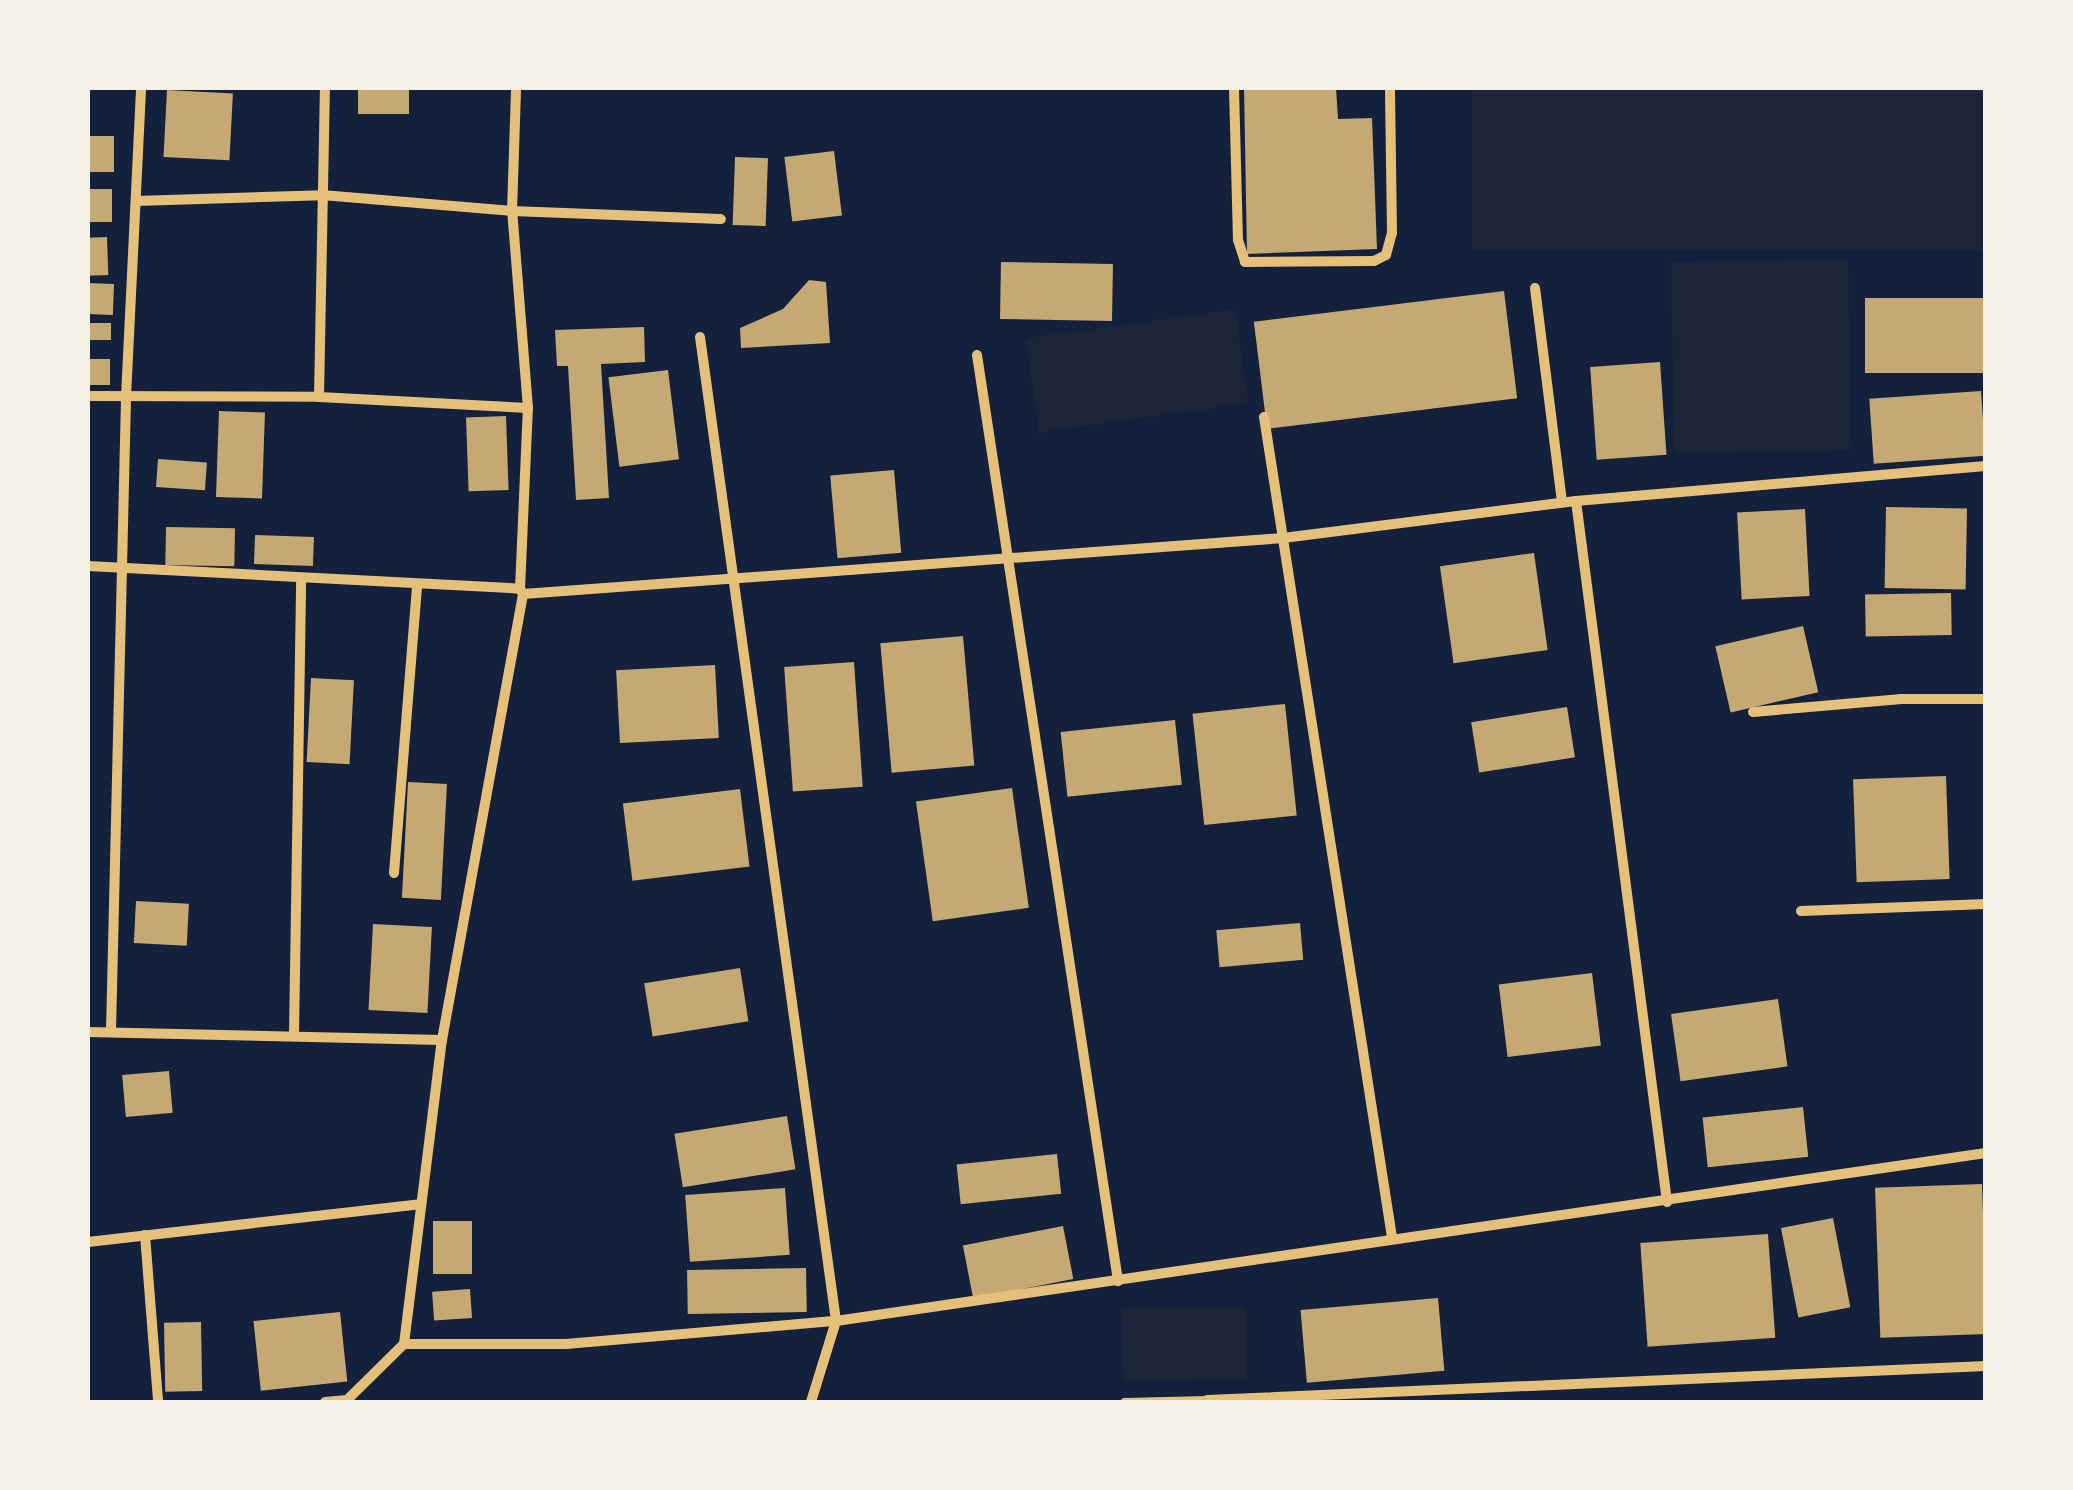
<!DOCTYPE html>
<style>
body{margin:0}
#map{position:relative;width:2073px;height:1490px;overflow:hidden;background:#14213d;font-family:"Libre Baskerville",serif}
div>[style]{position:absolute}
[style*='--x']{left:calc(var(--x)*1px);top:calc(var(--y)*1px);width:calc(var(--w)*1px);rotate:calc(var(--a)*1deg)}
.green>*{inset:0;background:#1d2539;transform-origin:0 0}
.building>*{inset:0;background:#c6a872;transform-origin:0 0}
.pedestrian>*{height:9px;margin:-4.5px;padding:0 4.5px;transform-origin:4.5px;border-radius:4.5px;background:#e5c07b}
.minor>*{height:10px;margin:-5px;padding:0 5px;transform-origin:5px;border-radius:5px;background:#e5c07b}
span{translate:-50% -50%;white-space:nowrap;text-align:center;line-height:1.15;-webkit-text-stroke:10px #f6f1e7;paint-order:stroke}
.frame{position:absolute;inset:0;border:90px solid #f6f1e7;pointer-events:none}
</style>
<div id="map">
<div class="green">
<div style="left:1472px;top:88px;width:513px;height:162px"></div>
<div style="left:1848px;top:259px;width:191px;height:177px;rotate:89deg"></div>
<div style="left:1235px;top:309px;width:95px;height:211px;rotate:82deg"></div>
<div style="left:1245px;top:1306px;width:73px;height:123px;rotate:89deg"></div>
</div>
<div class="building">
<div style="left:358px;top:88px;width:51px;height:26px"></div>
<div style="clip-path:polygon(1244px 88px,1336px 88px,1338px 119px,1372px 118px,1377px 249px,1247px 254px)"></div>
<div style="left:167px;top:90px;width:66px;height:67px;rotate:3deg"></div>
<div style="left:88px;top:136px;width:26px;height:36px"></div>
<div style="left:834px;top:151px;width:65px;height:50px;rotate:83deg"></div>
<div style="left:735px;top:157px;width:33px;height:68px;rotate:2deg"></div>
<div style="left:88px;top:189px;width:24px;height:33px"></div>
<div style="left:107px;top:237px;width:38px;height:19px;rotate:88deg"></div>
<div style="left:1001px;top:262px;width:112px;height:57px;rotate:1deg"></div>
<div style="clip-path:polygon(809px 280px,826px 282px,830px 343px,741px 348px,740px 328px,783px 309px)"></div>
<div style="left:88px;top:283px;width:26px;height:31px;rotate:2deg"></div>
<div style="left:1504px;top:291px;width:108px;height:252px;rotate:83deg"></div>
<div style="left:1983px;top:298px;width:75px;height:118px;rotate:90deg"></div>
<div style="left:88px;top:323px;width:23px;height:17px"></div>
<div style="clip-path:polygon(644px 327px,645px 362px,601px 364px,609px 498px,576px 500px,568px 366px,557px 366px,555px 330px)"></div>
<div style="left:88px;top:359px;width:22px;height:26px"></div>
<div style="left:1660px;top:362px;width:93px;height:70px;rotate:86deg"></div>
<div style="left:668px;top:370px;width:90px;height:60px;rotate:83deg"></div>
<div style="left:1981px;top:391px;width:65px;height:112px;rotate:86deg"></div>
<div style="left:219px;top:411px;width:46px;height:86px;rotate:2deg"></div>
<div style="left:506px;top:416px;width:74px;height:40px;rotate:88deg"></div>
<div style="left:158px;top:459px;width:49px;height:28px;rotate:4deg"></div>
<div style="left:894px;top:470px;width:83px;height:64px;rotate:85deg"></div>
<div style="left:1886px;top:507px;width:81px;height:81px;rotate:1deg"></div>
<div style="left:1805px;top:509px;width:87px;height:68px;rotate:87deg"></div>
<div style="left:166px;top:527px;width:69px;height:38px;rotate:1deg"></div>
<div style="left:255px;top:535px;width:59px;height:29px;rotate:2deg"></div>
<div style="left:1534px;top:553px;width:98px;height:95px;rotate:82deg"></div>
<div style="left:1951px;top:593px;width:42px;height:86px;rotate:89deg"></div>
<div style="left:1803px;top:626px;width:68px;height:90px;rotate:77deg"></div>
<div style="left:963px;top:636px;width:130px;height:83px;rotate:85deg"></div>
<div style="left:854px;top:662px;width:125px;height:70px;rotate:86deg"></div>
<div style="left:715px;top:665px;width:73px;height:99px;rotate:87deg"></div>
<div style="left:311px;top:678px;width:43px;height:84px;rotate:3deg"></div>
<div style="left:1285px;top:704px;width:112px;height:93px;rotate:84deg"></div>
<div style="left:1567px;top:707px;width:51px;height:97px;rotate:81deg"></div>
<div style="left:1175px;top:720px;width:65px;height:115px;rotate:84deg"></div>
<div style="left:1946px;top:776px;width:103px;height:93px;rotate:88deg"></div>
<div style="left:408px;top:782px;width:39px;height:116px;rotate:3deg"></div>
<div style="left:1012px;top:788px;width:121px;height:97px;rotate:82deg"></div>
<div style="left:740px;top:789px;width:78px;height:118px;rotate:83deg"></div>
<div style="left:136px;top:901px;width:53px;height:42px;rotate:3deg"></div>
<div style="left:1300px;top:923px;width:37px;height:84px;rotate:85deg"></div>
<div style="left:373px;top:924px;width:59px;height:86px;rotate:3deg"></div>
<div style="left:740px;top:968px;width:54px;height:97px;rotate:81deg"></div>
<div style="left:1592px;top:973px;width:73px;height:94px;rotate:83deg"></div>
<div style="left:1778px;top:999px;width:68px;height:108px;rotate:82deg"></div>
<div style="left:169px;top:1071px;width:42px;height:47px;rotate:85deg"></div>
<div style="left:1803px;top:1107px;width:50px;height:101px;rotate:84deg"></div>
<div style="left:787px;top:1116px;width:54px;height:114px;rotate:81deg"></div>
<div style="left:1057px;top:1154px;width:40px;height:101px;rotate:84deg"></div>
<div style="left:1982px;top:1184px;width:150px;height:107px;rotate:88deg"></div>
<div style="left:785px;top:1188px;width:67px;height:100px;rotate:86deg"></div>
<div style="left:1833px;top:1218px;width:91px;height:53px;rotate:79deg"></div>
<div style="left:433px;top:1221px;width:39px;height:53px"></div>
<div style="left:1063px;top:1226px;width:54px;height:102px;rotate:79deg"></div>
<div style="left:1768px;top:1234px;width:104px;height:128px;rotate:86deg"></div>
<div style="left:806px;top:1268px;width:44px;height:119px;rotate:89deg"></div>
<div style="left:470px;top:1289px;width:29px;height:38px;rotate:86deg"></div>
<div style="left:1438px;top:1298px;width:73px;height:138px;rotate:85deg"></div>
<div style="left:340px;top:1312px;width:70px;height:87px;rotate:84deg"></div>
<div style="left:201px;top:1322px;width:69px;height:37px;rotate:89deg"></div>
</div>
<div class="pedestrian">
<div style="--x:1124;--y:1402;--w:83;--a:-1.4"></div>
</div>
<div class="minor">
<div style="--x:1234;--y:88;--w:152;--a:88.5"></div>
<div style="--x:1238;--y:240;--w:23;--a:72"></div>
<div style="--x:1245;--y:262;--w:129;--a:-0.4"></div>
<div style="--x:1374;--y:261;--w:13;--a:-27"></div>
<div style="--x:1386;--y:255;--w:23;--a:-75"></div>
<div style="--x:1392;--y:233;--w:145;--a:-90.8"></div>
<div style="--x:136;--y:201;--w:186;--a:-1.8"></div>
<div style="--x:322;--y:195;--w:191;--a:4.8"></div>
<div style="--x:512;--y:211;--w:209;--a:2.2"></div>
<div style="--x:1535;--y:288;--w:216;--a:82.8"></div>
<div style="--x:700;--y:337;--w:993;--a:82.13"></div>
<div style="--x:836;--y:1321;--w:85;--a:107.2"></div>
<div style="--x:977;--y:355;--w:937;--a:81.34"></div>
<div style="--x:88;--y:396;--w:231;--a:0.2"></div>
<div style="--x:319;--y:397;--w:209;--a:3"></div>
<div style="--x:319;--y:397;--w:309;--a:-88.9"></div>
<div style="--x:1264;--y:417;--w:830;--a:81.13"></div>
<div style="--x:1576;--y:501;--w:707;--a:82.6"></div>
<div style="--x:88;--y:566;--w:433;--a:3"></div>
<div style="--x:523;--y:594;--w:762;--a:-4.21"></div>
<div style="--x:1283;--y:538;--w:295;--a:-7.2"></div>
<div style="--x:1576;--y:501;--w:411;--a:-4.9"></div>
<div style="--x:1753;--y:712;--w:149;--a:-5"></div>
<div style="--x:1901;--y:699;--w:85;--a:0"></div>
<div style="--x:394;--y:873;--w:289;--a:-85.4"></div>
<div style="--x:1801;--y:911;--w:185;--a:-2.2"></div>
<div style="--x:111;--y:1031;--w:634;--a:-88.64"></div>
<div style="--x:126;--y:397;--w:309;--a:-87.2"></div>
<div style="--x:88;--y:1032;--w:354;--a:1.3"></div>
<div style="--x:294;--y:1036;--w:456;--a:-89.1"></div>
<div style="--x:145;--y:1235;--w:168;--a:85.5"></div>
<div style="--x:88;--y:1242;--w:334;--a:-6.5"></div>
<div style="--x:404;--y:1344;--w:162;--a:0"></div>
<div style="--x:566;--y:1344;--w:271;--a:-4.9"></div>
<div style="--x:836;--y:1321;--w:1162;--a:-8.31"></div>
<div style="--x:1207;--y:1400;--w:780;--a:-2.5"></div>
<div style="--x:325;--y:1402;--w:22;--a:-5"></div>
<div style="--x:347;--y:1400;--w:80;--a:-44.5"></div>
<div style="--x:404;--y:1344;--w:306;--a:-82.9"></div>
<div style="--x:442;--y:1040;--w:453;--a:-79.7"></div>
<div style="--x:523;--y:594;--w:6;--a:-121"></div>
<div style="--x:520;--y:589;--w:181;--a:-87.5"></div>
<div style="--x:528;--y:408;--w:198;--a:-94.6"></div>
<div style="--x:512;--y:211;--w:123;--a:-88.1"></div>
</div>
<div class="frame"></div>
</div>
